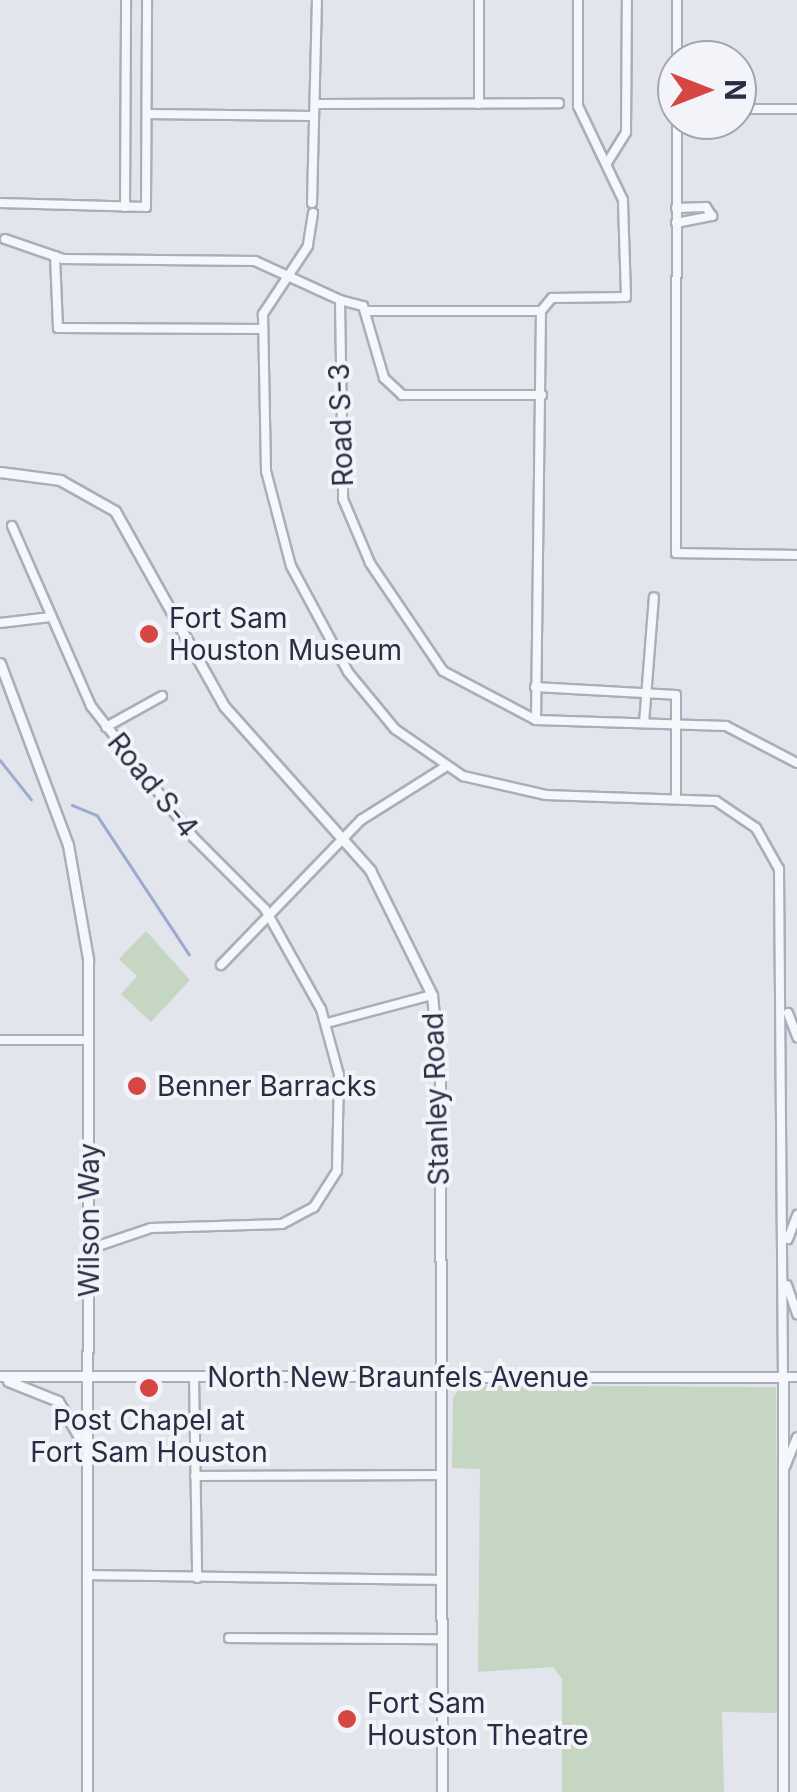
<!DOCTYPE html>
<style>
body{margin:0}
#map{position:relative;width:797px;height:1792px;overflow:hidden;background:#e3e5ec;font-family:Inter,sans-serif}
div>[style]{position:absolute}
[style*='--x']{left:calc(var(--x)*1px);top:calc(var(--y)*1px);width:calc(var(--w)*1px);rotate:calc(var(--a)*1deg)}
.green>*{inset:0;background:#c5d6c3}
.stream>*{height:2.5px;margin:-1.25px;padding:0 1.25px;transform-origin:1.25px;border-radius:1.25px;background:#9cabcd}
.roads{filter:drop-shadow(2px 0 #abaeba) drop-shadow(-2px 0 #abaeba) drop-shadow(0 2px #abaeba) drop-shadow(0 -2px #abaeba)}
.minor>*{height:8px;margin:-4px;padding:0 4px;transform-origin:4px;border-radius:4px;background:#f6f7fa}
.tertiary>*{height:9px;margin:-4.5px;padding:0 4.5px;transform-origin:4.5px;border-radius:4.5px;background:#f6f7fa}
.dots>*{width:28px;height:28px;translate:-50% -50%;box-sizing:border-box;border:5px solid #f3f4f9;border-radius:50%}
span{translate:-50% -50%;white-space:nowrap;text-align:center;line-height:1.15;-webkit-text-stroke:8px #f3f4f9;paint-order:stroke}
.street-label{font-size:28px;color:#292e45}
.poi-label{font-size:28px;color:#292e45}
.left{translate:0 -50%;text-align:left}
.north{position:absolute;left:657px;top:40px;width:100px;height:100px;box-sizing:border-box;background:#f3f4f9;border:2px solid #a2a5b1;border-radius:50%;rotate:90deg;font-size:28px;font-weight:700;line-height:40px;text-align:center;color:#292e45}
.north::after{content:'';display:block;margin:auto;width:35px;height:45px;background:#d64743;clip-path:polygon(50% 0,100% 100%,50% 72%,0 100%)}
</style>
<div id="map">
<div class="green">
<div style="clip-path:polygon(146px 931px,190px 980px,151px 1022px,121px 994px,137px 976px,119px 959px)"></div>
<div style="clip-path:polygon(462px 1385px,776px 1387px,778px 1713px,722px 1712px,724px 1792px,562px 1792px,562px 1679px,553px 1667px,478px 1672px,480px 1469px,452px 1468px,453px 1398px)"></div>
</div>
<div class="stream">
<div style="--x:0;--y:760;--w:50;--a:51.5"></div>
<div style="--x:72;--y:805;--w:27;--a:22"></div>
<div style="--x:97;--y:815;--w:167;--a:56.5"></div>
</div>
<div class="roads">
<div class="minor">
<div style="--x:479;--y:0;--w:104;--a:90"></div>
<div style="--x:677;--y:0;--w:553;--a:90.1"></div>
<div style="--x:676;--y:553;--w:121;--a:0.9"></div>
<div style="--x:317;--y:104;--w:242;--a:-0.2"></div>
<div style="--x:737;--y:109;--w:60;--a:0"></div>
<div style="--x:147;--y:114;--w:166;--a:0.7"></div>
<div style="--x:607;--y:163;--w:36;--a:-58"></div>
<div style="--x:626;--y:132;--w:132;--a:-89.6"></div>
<div style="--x:0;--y:203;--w:146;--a:1.6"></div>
<div style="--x:146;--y:207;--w:207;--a:-89.7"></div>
<div style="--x:312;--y:203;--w:203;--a:-88.6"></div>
<div style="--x:125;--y:207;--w:207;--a:-89.7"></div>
<div style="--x:313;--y:213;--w:33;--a:99"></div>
<div style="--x:308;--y:246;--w:82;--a:123.5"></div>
<div style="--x:263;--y:314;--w:157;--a:88.9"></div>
<div style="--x:266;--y:471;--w:98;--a:75.3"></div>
<div style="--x:291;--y:566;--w:120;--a:61.7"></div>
<div style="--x:348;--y:672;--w:74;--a:50.5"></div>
<div style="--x:395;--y:729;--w:83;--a:34.7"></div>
<div style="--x:463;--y:776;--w:85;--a:12.9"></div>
<div style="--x:546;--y:795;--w:170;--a:2"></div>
<div style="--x:716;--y:801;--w:48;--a:34"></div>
<div style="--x:756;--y:828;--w:47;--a:60.7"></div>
<div style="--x:779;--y:869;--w:508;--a:89.55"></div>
<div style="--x:783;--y:1377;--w:14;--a:0"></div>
<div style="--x:676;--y:223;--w:37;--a:-11"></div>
<div style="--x:712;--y:216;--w:11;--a:-124"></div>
<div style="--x:706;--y:207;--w:30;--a:178"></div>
<div style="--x:5;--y:239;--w:61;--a:19"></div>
<div style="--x:63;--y:259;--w:192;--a:0.6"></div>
<div style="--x:255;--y:261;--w:94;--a:24.6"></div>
<div style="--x:340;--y:300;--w:199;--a:89.1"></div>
<div style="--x:343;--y:499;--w:69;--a:67.1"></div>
<div style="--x:370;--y:563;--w:130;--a:55.9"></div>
<div style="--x:443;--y:671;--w:105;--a:27.8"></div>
<div style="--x:536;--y:720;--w:190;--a:1.8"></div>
<div style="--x:726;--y:726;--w:80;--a:27.5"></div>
<div style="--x:55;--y:256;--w:72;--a:87.6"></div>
<div style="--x:58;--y:328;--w:204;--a:0.3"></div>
<div style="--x:340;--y:300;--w:24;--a:15"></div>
<div style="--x:363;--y:306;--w:75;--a:73.7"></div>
<div style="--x:384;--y:378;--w:25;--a:43"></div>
<div style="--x:402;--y:395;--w:140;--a:0"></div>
<div style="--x:366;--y:311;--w:175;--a:0"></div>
<div style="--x:541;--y:311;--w:17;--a:-50"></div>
<div style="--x:552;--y:298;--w:74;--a:-0.8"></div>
<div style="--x:626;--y:297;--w:97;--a:-91.8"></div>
<div style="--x:623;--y:200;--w:104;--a:-115.6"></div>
<div style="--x:578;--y:106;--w:106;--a:-90"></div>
<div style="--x:12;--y:526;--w:197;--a:66.3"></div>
<div style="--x:91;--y:706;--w:167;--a:52"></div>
<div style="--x:194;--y:838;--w:100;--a:45"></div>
<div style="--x:265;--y:909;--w:115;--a:60.8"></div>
<div style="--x:321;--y:1009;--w:68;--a:74.7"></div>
<div style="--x:339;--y:1075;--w:96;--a:91.2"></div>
<div style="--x:337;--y:1171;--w:43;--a:122.6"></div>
<div style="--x:314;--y:1207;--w:36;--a:152"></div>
<div style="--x:282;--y:1224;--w:131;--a:178.3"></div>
<div style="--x:151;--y:1228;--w:65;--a:161.3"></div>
<div style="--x:0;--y:623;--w:51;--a:-6.7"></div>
<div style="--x:535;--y:687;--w:141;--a:3.2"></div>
<div style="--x:676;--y:695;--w:102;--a:90"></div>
<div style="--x:536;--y:720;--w:409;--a:-89.3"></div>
<div style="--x:644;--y:723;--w:126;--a:-85.5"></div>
<div style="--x:106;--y:727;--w:64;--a:-29"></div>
<div style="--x:221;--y:965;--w:202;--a:-46"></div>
<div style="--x:361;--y:820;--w:99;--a:-32.2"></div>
<div style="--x:788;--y:1013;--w:26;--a:69"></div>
<div style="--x:327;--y:1023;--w:109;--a:-14.9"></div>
<div style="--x:0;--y:1040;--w:89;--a:0"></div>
<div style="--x:788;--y:1239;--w:26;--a:-69"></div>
<div style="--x:787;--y:1285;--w:31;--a:71"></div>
<div style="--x:194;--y:1376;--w:202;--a:89.1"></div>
<div style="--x:785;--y:1467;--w:32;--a:-68"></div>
<div style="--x:195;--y:1476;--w:247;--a:-0.2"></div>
<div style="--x:87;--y:1575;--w:355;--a:0.8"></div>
<div style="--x:229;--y:1638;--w:213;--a:0.3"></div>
</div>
<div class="tertiary">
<div style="--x:0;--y:472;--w:61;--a:7.6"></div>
<div style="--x:60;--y:480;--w:63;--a:29.4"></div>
<div style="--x:115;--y:511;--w:223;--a:60.8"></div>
<div style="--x:224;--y:706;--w:220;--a:48.3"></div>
<div style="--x:370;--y:870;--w:140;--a:63.6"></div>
<div style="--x:432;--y:995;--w:84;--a:84.6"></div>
<div style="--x:440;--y:1079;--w:713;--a:89.84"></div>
<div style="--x:0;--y:663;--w:194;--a:69.5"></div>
<div style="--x:68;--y:845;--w:116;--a:80"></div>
<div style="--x:88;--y:959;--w:833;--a:90.07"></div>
<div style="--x:0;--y:1376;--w:783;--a:0.07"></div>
<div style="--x:783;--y:1377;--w:415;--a:90"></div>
<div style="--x:8;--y:1381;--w:54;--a:21.8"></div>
<div style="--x:58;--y:1401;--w:53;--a:59.6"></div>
</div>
</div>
<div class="dots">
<div style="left:149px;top:634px;background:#d64743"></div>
<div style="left:137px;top:1086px;background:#d64743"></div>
<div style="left:149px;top:1388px;background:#d64743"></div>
<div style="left:347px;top:1719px;background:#d64743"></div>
</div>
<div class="street-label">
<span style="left:341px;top:425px;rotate:-92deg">Road S-3</span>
<span style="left:153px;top:785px;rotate:51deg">Road S-4</span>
<span style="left:436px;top:1099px;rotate:-92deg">Stanley Road</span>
<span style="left:89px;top:1220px;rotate:-90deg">Wilson Way</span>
<span style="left:398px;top:1377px">North New Braunfels Avenue</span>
</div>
<div class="poi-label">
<span class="left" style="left:169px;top:634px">Fort Sam<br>Houston Museum</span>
<span class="left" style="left:157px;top:1086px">Benner Barracks</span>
<span style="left:149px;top:1436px">Post Chapel at<br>Fort Sam Houston</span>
<span class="left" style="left:367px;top:1719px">Fort Sam<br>Houston Theatre</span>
</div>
<div class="north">N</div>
</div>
